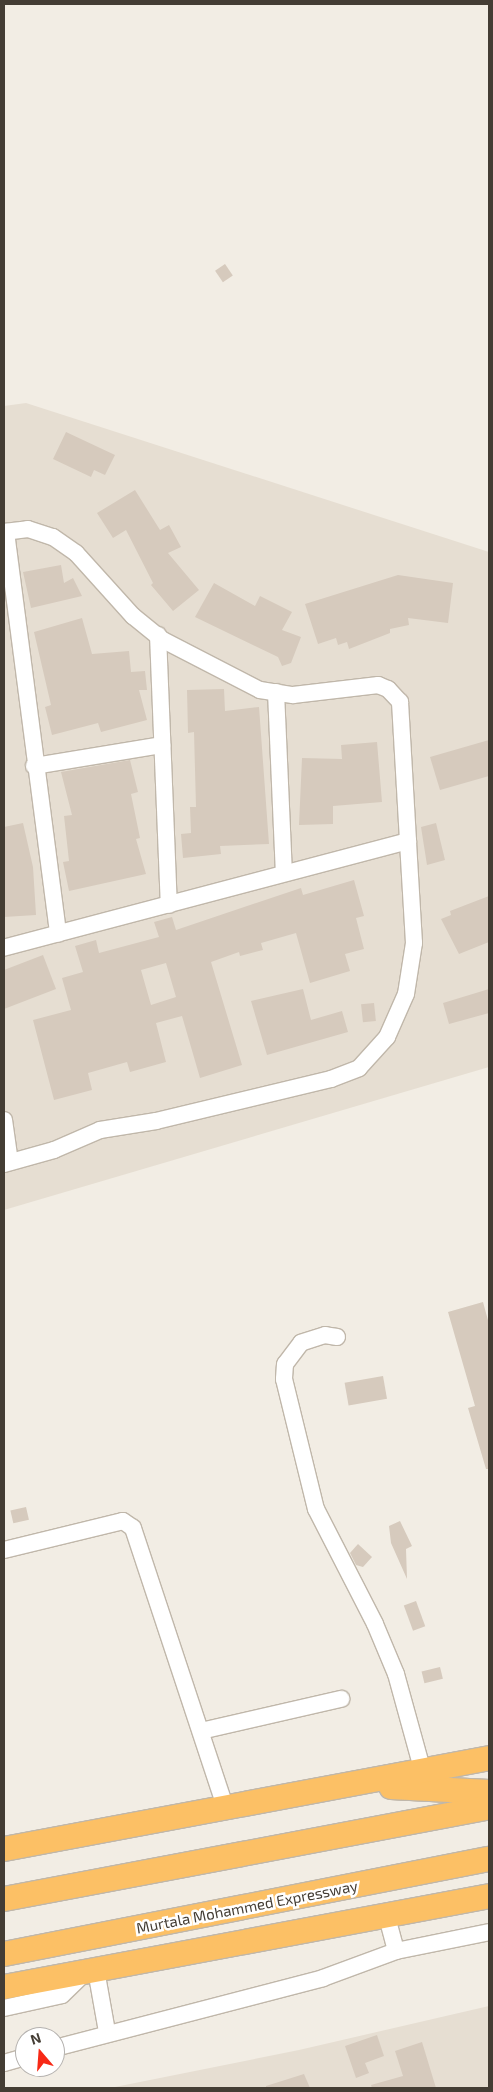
<!DOCTYPE html>
<style>
body{margin:0}
#map{position:relative;width:493px;height:2092px;overflow:hidden;background:#f2ede4;font-family:"Exo 2",sans-serif}
div>[style]{position:absolute}
[style*='--x']{left:calc(var(--x)*1px);top:calc(var(--y)*1px);width:calc(var(--w)*1px);rotate:calc(var(--a)*1deg)}
.residential>*{inset:0;background:#e6ded2}
.building>*{inset:0;background:#d6cabd;transform-origin:0 0}
.roads{filter:drop-shadow(1px 0 #c0b7aa) drop-shadow(-1px 0 #c0b7aa) drop-shadow(0 1px #c0b7aa) drop-shadow(0 -1px #c0b7aa)}
.minor>*{height:16px;margin:-8px;padding:0 8px;transform-origin:8px;border-radius:8px;background:#fff}
.highway>*{height:24px;margin:-12px;padding:0 12px;transform-origin:12px;border-radius:12px;background:#fcc065}
span{translate:-50% -50%;white-space:nowrap;text-align:center;line-height:1.15;-webkit-text-stroke:5px #fff;paint-order:stroke}
.street-label{font-size:15px;color:#443d34}
.frame{position:absolute;inset:0;border:5px solid #443d34;pointer-events:none}
.north{position:absolute;left:15px;top:2027px;width:50px;height:50px;box-sizing:border-box;background:#fff;border:1px solid #b4b1ae;border-radius:50%;rotate:342deg;font-size:14px;font-weight:700;line-height:20px;text-align:center;color:#443d34}
.north::after{content:'';display:block;margin:auto;width:18px;height:22px;background:#f72916;clip-path:polygon(50% 0,100% 100%,50% 72%,0 100%)}
</style>
<div id="map">
<div class="residential">
<div style="clip-path:polygon(26px 403px,489px 552px,489px 1067px,4px 1210px,4px 406px)"></div>
<div style="clip-path:polygon(489px 2006px,489px 2088px,110px 2088px,299px 2050px)"></div>
</div>
<div class="building">
<div style="left:225px;top:264px;width:14px;height:12px;rotate:56deg"></div>
<div style="clip-path:polygon(66px 432px,115px 455px,105px 475px,94px 470px,91px 477px,53px 459px)"></div>
<div style="clip-path:polygon(135px 490px,160px 530px,169px 525px,181px 547px,168px 553px,199px 590px,173px 611px,151px 585px,153px 583px,126px 530px,113px 538px,97px 513px)"></div>
<div style="clip-path:polygon(61px 565px,64px 583px,73px 578px,82px 596px,31px 608px,23px 572px)"></div>
<div style="clip-path:polygon(398px 575px,453px 583px,448px 623px,408px 618px,409px 625px,390px 629px,390px 633px,349px 649px,347px 642px,338px 645px,336px 638px,318px 644px,305px 604px)"></div>
<div style="clip-path:polygon(214px 583px,255px 606px,260px 596px,292px 612px,282px 630px,301px 637px,291px 663px,282px 666px,278px 657px,195px 617px)"></div>
<div style="clip-path:polygon(82px 618px,92px 654px,129px 651px,131px 672px,145px 671px,147px 690px,139px 690px,147px 720px,101px 732px,98px 723px,52px 735px,45px 707px,51px 705px,34px 632px)"></div>
<div style="clip-path:polygon(224px 689px,225px 711px,259px 707px,269px 844px,220px 846px,221px 854px,183px 858px,181px 834px,191px 833px,190px 807px,196px 807px,194px 732px,188px 733px,187px 690px)"></div>
<div style="clip-path:polygon(489px 740px,489px 776px,440px 790px,430px 757px)"></div>
<div style="clip-path:polygon(377px 742px,382px 802px,333px 806px,333px 824px,299px 825px,302px 758px,342px 759px,341px 745px)"></div>
<div style="clip-path:polygon(130px 760px,138px 792px,131px 794px,140px 838px,136px 839px,146px 874px,69px 891px,63px 862px,69px 861px,64px 816px,72px 815px,61px 772px)"></div>
<div style="clip-path:polygon(23px 823px,33px 867px,36px 915px,4px 917px,4px 827px)"></div>
<div style="clip-path:polygon(436px 823px,445px 860px,427px 865px,421px 827px)"></div>
<div style="clip-path:polygon(evenodd,354px 880px,364px 916px,356px 918px,364px 949px,345px 954px,350px 971px,310px 983px,296px 933px,261px 943px,263px 950px,240px 956px,239px 952px,211px 962px,242px 1065px,200px 1078px,182px 1016px,156px 1023px,166px 1062px,130px 1072px,127px 1062px,88px 1073px,92px 1090px,54px 1100px,33px 1020px,71px 1010px,62px 978px,83px 972px,75px 946px,96px 940px,99px 953px,159px 937px,154px 922px,172px 917px,176px 930px,301px 888px,303px 895px,354px 880px,166px 963px,176px 997px,151px 1005px,141px 970px,166px 963px)"></div>
<div style="clip-path:polygon(489px 896px,489px 942px,459px 954px,441px 919px,451px 915px,450px 911px)"></div>
<div style="clip-path:polygon(43px 955px,56px 989px,4px 1009px,4px 970px)"></div>
<div style="clip-path:polygon(303px 989px,311px 1020px,342px 1011px,348px 1032px,267px 1055px,251px 1001px)"></div>
<div style="clip-path:polygon(489px 989px,489px 1013px,449px 1024px,443px 1003px)"></div>
<div style="left:374px;top:1003px;width:18px;height:13px;rotate:84deg"></div>
<div style="clip-path:polygon(483px 1302px,489px 1324px,489px 1469px,486px 1469px,468px 1408px,475px 1406px,448px 1312px)"></div>
<div style="left:383px;top:1376px;width:23px;height:39px;rotate:80deg"></div>
<div style="left:26px;top:1507px;width:13px;height:16px;rotate:77deg"></div>
<div style="clip-path:polygon(400px 1521px,412px 1546px,406px 1549px,407px 1579px,391px 1543px,389px 1526px)"></div>
<div style="clip-path:polygon(358px 1544px,372px 1557px,363px 1567px,356px 1565px,350px 1553px)"></div>
<div style="left:416px;top:1601px;width:27px;height:13px;rotate:70deg"></div>
<div style="left:440px;top:1667px;width:12px;height:19px;rotate:76deg"></div>
<div style="clip-path:polygon(377px 2035px,384px 2056px,365px 2063px,369px 2073px,356px 2078px,345px 2046px)"></div>
<div style="clip-path:polygon(422px 2042px,436px 2088px,372px 2088px,371px 2085px,403px 2076px,395px 2051px)"></div>
<div style="clip-path:polygon(304px 2074px,310px 2088px,266px 2088px,266px 2086px)"></div>
</div>
<div class="roads">
<div class="minor">
<div style="--x:4;--y:532;--w:24;--a:-7"></div>
<div style="--x:28;--y:529;--w:26;--a:18"></div>
<div style="--x:53;--y:537;--w:28;--a:35"></div>
<div style="--x:76;--y:553;--w:85;--a:47.9"></div>
<div style="--x:133;--y:616;--w:38;--a:39"></div>
<div style="--x:163;--y:640;--w:109;--a:27.3"></div>
<div style="--x:260;--y:690;--w:33;--a:9"></div>
<div style="--x:293;--y:695;--w:86;--a:-6.7"></div>
<div style="--x:378;--y:685;--w:11;--a:22"></div>
<div style="--x:388;--y:689;--w:18;--a:47"></div>
<div style="--x:400;--y:702;--w:139;--a:86.7"></div>
<div style="--x:408;--y:841;--w:418;--a:165.2"></div>
<div style="--x:6;--y:532;--w:405;--a:82.6"></div>
<div style="--x:158;--y:635;--w:270;--a:87.7"></div>
<div style="--x:276;--y:692;--w:181;--a:87.5"></div>
<div style="--x:34;--y:766;--w:130;--a:-9.3"></div>
<div style="--x:4;--y:1120;--w:42;--a:81.9"></div>
<div style="--x:4;--y:1164;--w:52;--a:-15.6"></div>
<div style="--x:54;--y:1150;--w:50;--a:-23.5"></div>
<div style="--x:100;--y:1130;--w:57;--a:-9.1"></div>
<div style="--x:156;--y:1121;--w:180;--a:-13.5"></div>
<div style="--x:331;--y:1079;--w:30;--a:-21"></div>
<div style="--x:359;--y:1068;--w:42;--a:-47.9"></div>
<div style="--x:387;--y:1037;--w:47;--a:-66.2"></div>
<div style="--x:406;--y:994;--w:52;--a:-81.1"></div>
<div style="--x:414;--y:943;--w:102;--a:-93.4"></div>
<div style="--x:337;--y:1337;--w:12;--a:-171"></div>
<div style="--x:325;--y:1335;--w:25;--a:162"></div>
<div style="--x:301;--y:1343;--w:26;--a:127"></div>
<div style="--x:285;--y:1364;--w:15;--a:94"></div>
<div style="--x:284;--y:1379;--w:134;--a:76.2"></div>
<div style="--x:316;--y:1509;--w:129;--a:62.8"></div>
<div style="--x:375;--y:1624;--w:54;--a:67.2"></div>
<div style="--x:396;--y:1674;--w:102;--a:74.6"></div>
<div style="--x:4;--y:1550;--w:122;--a:-13.7"></div>
<div style="--x:123;--y:1521;--w:12;--a:35"></div>
<div style="--x:133;--y:1528;--w:296;--a:71.7"></div>
<div style="--x:201;--y:1731;--w:144;--a:-12.9"></div>
<div style="--x:387;--y:1917;--w:35;--a:75"></div>
<div style="--x:396;--y:1951;--w:95;--a:-11.5"></div>
<div style="--x:96;--y:1970;--w:63;--a:79.9"></div>
<div style="--x:4;--y:2008;--w:59;--a:-12.6"></div>
<div style="--x:62;--y:1995;--w:33;--a:-44"></div>
<div style="--x:55;--y:2048;--w:277;--a:-14.6"></div>
<div style="--x:323;--y:1978;--w:78;--a:-20.3"></div>
<div style="--x:4;--y:2063;--w:22;--a:-16"></div>
</div>
<div class="highway">
<div style="--x:391;--y:1787;--w:98;--a:2.9"></div>
<div style="--x:4;--y:1849;--w:493;--a:-10.6"></div>
<div style="--x:4;--y:1899;--w:494;--a:-10.7"></div>
<div style="--x:4;--y:1954;--w:494;--a:-11.1"></div>
<div style="--x:4;--y:1987;--w:493;--a:-10.6"></div>
</div>
</div>
<div class="street-label">
<span style="left:247px;top:1907px;rotate:-11deg">Murtala Mohammed Expressway</span>
</div>
<div class="frame"></div>
<div class="north">N</div>
</div>
